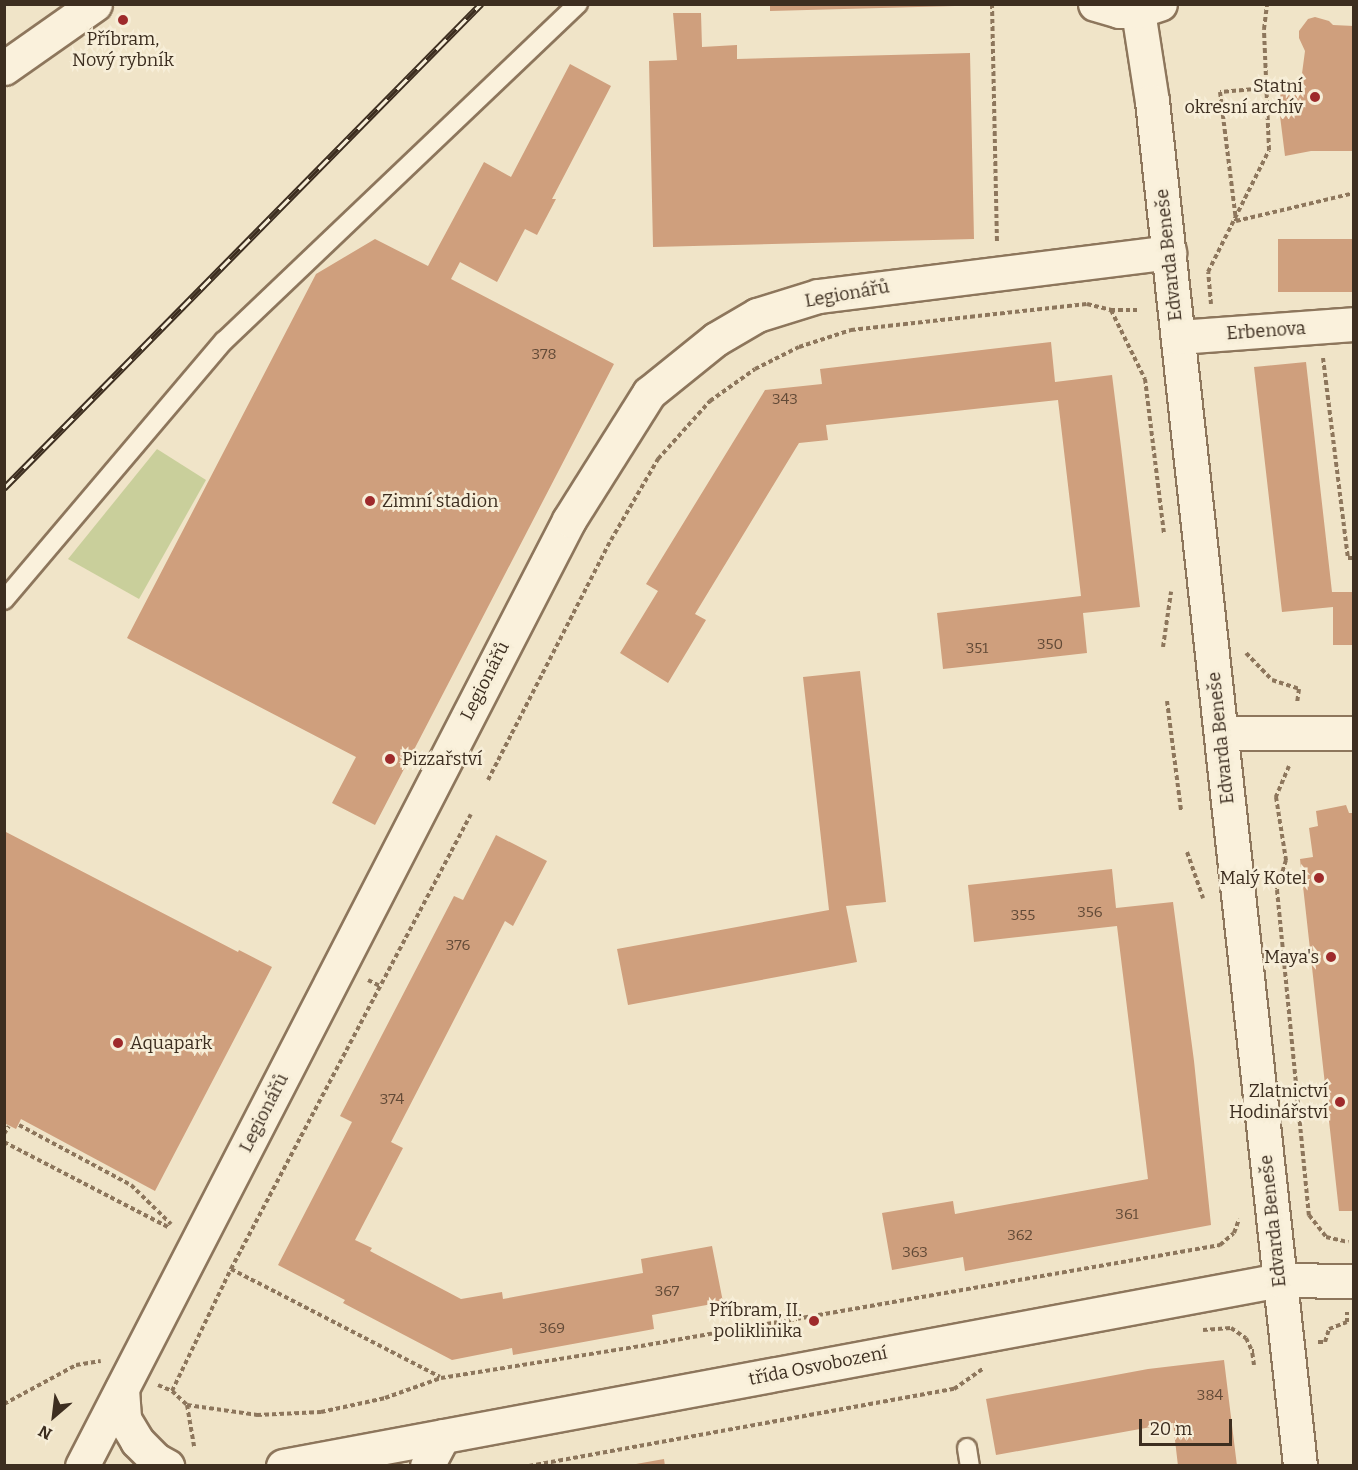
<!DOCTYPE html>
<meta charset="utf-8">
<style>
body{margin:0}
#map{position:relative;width:1358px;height:1470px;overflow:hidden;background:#f0e4c8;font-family:Bitter,serif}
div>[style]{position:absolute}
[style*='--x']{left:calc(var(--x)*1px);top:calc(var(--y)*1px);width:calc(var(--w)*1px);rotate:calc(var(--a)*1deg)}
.green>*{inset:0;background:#c9cf9b}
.building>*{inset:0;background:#cf9f7d;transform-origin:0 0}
.path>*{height:4px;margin-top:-2px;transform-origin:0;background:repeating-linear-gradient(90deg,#8d765c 0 4.5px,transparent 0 7.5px)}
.roads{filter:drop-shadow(2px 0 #8d765c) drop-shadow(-2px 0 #8d765c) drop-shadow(0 2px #8d765c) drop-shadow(0 -2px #8d765c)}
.lane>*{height:18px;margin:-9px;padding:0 9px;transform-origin:9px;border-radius:9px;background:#faf1dc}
.street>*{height:33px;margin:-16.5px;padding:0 16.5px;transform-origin:16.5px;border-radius:16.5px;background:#faf1dc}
.secondary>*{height:33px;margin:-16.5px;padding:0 16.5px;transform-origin:16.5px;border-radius:16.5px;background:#faf1dc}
.rail>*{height:7px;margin-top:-3.5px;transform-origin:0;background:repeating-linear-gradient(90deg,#f7eed8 0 14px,#3d2e20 0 28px);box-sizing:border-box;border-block:2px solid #3d2e20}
.dots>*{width:16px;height:16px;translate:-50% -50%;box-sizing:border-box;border:3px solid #f7eed8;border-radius:50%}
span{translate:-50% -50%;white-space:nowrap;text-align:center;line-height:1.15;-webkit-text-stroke:5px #f7eed8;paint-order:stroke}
.number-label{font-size:15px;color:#624a37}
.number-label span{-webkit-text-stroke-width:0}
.poi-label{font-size:18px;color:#3d2e20}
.right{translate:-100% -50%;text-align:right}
.left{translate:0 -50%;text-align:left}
.street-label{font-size:18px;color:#3d2e20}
.frame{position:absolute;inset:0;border:6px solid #3d2e20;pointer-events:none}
.north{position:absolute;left:24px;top:1386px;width:60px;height:60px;-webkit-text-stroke:4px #f7eed8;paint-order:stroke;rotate:208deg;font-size:16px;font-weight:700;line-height:24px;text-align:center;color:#3d2e20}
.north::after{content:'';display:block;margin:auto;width:21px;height:27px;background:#3d2e20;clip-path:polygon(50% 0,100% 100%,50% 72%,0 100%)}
.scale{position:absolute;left:1139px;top:1419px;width:93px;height:27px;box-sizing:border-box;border:3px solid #3d2e20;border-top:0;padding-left:8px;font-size:18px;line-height:21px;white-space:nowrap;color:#3d2e20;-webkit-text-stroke:4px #f7eed8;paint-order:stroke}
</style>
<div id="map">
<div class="green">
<div style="clip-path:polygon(157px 449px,206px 480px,139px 599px,68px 559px)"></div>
</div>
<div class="building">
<div style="clip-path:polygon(770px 4px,955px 4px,955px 6px,770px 11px)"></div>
<div style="clip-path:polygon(673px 13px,701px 13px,702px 47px,737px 45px,737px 59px,970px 53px,974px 239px,653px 247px,649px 61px,677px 60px)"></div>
<div style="clip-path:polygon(1315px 17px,1329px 21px,1333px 25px,1354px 26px,1354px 151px,1311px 151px,1285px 156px,1276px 84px,1301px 81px,1305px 51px,1299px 38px,1299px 31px,1308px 19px)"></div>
<div style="clip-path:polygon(570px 64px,611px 86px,552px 199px,556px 199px,537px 235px,525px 229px,497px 282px,460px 262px,451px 279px,614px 364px,375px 825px,332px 803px,356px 757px,127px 638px,316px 274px,375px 239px,428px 266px,484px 162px,511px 177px)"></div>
<div style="left:1354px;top:239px;width:53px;height:76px;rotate:90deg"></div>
<div style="clip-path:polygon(1051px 342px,1055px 382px,1112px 375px,1121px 447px,1140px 607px,1083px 613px,1087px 653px,943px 669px,937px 613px,1081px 596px,1058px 400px,826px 425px,828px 440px,799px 443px,695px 614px,706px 620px,668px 683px,620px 653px,658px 591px,646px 584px,765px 390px,822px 384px,820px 369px)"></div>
<div style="clip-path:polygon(1306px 362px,1332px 592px,1354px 592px,1354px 645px,1333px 645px,1333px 607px,1282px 612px,1254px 367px)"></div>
<div style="clip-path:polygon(860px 671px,886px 902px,846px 906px,857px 962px,628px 1005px,617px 949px,829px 910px,803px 677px)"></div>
<div style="clip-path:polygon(1346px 805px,1349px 813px,1354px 813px,1354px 1211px,1339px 1211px,1300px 859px,1313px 857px,1309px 828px,1318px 826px,1316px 811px)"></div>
<div style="clip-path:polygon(4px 831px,238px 952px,239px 950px,272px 967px,155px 1191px,21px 1119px,16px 1129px,4px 1123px)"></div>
<div style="clip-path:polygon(496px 835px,547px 861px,513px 926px,505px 921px,391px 1142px,403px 1148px,355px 1240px,372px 1248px,370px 1251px,461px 1299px,502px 1292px,503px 1299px,643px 1273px,641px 1259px,712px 1246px,723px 1302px,652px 1315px,654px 1329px,513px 1355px,512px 1348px,452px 1360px,343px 1303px,345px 1300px,278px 1265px,352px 1122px,340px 1116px,454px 896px,463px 900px)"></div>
<div style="clip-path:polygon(1112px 869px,1116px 908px,1173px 902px,1194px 1061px,1211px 1225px,965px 1271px,963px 1257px,892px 1270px,882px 1213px,953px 1201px,955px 1214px,1148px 1179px,1117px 926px,974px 942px,968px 885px)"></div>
<div style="clip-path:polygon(1224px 1360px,1237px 1466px,1178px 1466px,1173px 1423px,996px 1455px,986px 1399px,1148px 1369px)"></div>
<div style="clip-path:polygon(664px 1459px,665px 1466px,636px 1466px,636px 1464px)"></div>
</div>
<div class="path">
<div style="--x:992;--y:4;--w:237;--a:88.8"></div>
<div style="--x:1266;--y:88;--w:46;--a:175"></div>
<div style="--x:1220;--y:92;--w:130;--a:82.9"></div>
<div style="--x:1236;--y:221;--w:121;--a:-13.3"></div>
<div style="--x:1211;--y:304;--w:32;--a:-95"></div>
<div style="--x:1208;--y:272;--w:136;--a:-63.4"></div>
<div style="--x:1269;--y:150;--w:121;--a:-92.4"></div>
<div style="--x:1264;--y:29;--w:25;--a:-83"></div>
<div style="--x:1111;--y:310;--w:77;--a:63.8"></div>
<div style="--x:1145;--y:379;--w:156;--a:83"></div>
<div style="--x:1323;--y:358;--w:202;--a:82.9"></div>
<div style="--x:1348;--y:558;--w:6;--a:0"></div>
<div style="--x:1163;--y:647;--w:56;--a:-81.7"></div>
<div style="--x:1246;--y:653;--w:37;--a:46"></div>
<div style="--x:1272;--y:680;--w:28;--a:18"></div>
<div style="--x:1299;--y:689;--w:14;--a:98"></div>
<div style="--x:1167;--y:701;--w:111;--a:82.7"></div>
<div style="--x:1289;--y:766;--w:34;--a:113"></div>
<div style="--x:1276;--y:797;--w:64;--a:81"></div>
<div style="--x:1286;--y:860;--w:31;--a:107"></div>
<div style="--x:1277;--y:890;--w:327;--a:84.4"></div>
<div style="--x:1309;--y:1215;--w:28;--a:52"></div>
<div style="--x:1326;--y:1237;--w:23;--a:13"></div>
<div style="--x:488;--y:780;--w:270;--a:-62.9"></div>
<div style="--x:611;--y:540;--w:94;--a:-59.9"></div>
<div style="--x:658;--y:459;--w:78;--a:-48.1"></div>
<div style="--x:710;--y:401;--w:55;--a:-35.4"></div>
<div style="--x:755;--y:369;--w:49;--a:-26.6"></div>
<div style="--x:799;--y:347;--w:55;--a:-18.1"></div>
<div style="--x:851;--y:330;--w:237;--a:-6.3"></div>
<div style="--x:1087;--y:304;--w:25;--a:14"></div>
<div style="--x:1111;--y:310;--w:26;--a:0"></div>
<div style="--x:1187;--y:852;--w:49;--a:70.8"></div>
<div style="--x:368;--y:980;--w:13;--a:27"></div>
<div style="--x:19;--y:1125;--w:127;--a:28.2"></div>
<div style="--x:131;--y:1185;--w:56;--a:44.3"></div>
<div style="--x:4;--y:1134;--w:9;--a:-58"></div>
<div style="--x:4;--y:1142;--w:185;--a:27.4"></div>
<div style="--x:231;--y:1269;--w:235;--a:27.3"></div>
<div style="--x:1203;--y:1330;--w:28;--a:-4"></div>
<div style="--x:1231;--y:1328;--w:18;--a:34"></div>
<div style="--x:1246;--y:1338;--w:14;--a:65"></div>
<div style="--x:1318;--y:1342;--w:7;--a:0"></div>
<div style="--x:1325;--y:1342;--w:14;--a:-73"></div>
<div style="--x:1329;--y:1329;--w:19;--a:-21"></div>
<div style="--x:1347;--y:1322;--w:10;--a:-90"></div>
<div style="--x:1254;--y:1365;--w:14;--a:-98"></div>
<div style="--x:1252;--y:1351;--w:2;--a:0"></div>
<div style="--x:158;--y:1385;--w:15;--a:23"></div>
<div style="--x:172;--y:1391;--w:21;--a:43"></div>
<div style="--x:187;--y:1405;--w:71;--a:8.1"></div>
<div style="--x:257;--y:1415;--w:64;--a:-2.7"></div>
<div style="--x:321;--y:1412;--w:66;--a:-12.3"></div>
<div style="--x:385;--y:1398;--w:59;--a:-19.7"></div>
<div style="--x:441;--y:1378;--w:203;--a:-9.1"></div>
<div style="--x:641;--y:1346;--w:588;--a:-9.9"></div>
<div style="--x:1220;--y:1245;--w:18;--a:-41"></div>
<div style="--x:1234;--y:1233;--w:15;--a:-70"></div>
<div style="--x:172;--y:1391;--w:136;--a:-64.2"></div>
<div style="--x:231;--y:1269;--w:514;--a:-62.19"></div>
<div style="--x:4;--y:1404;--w:82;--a:-28.4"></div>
<div style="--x:76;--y:1365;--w:25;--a:-9"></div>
<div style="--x:187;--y:1405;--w:42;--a:80.3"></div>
<div style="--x:529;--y:1466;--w:432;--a:-10.3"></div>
<div style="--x:954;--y:1389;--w:35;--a:-35"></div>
</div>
<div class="roads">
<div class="lane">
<div style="--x:4;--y:600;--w:340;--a:-49.7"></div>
<div style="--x:224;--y:341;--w:489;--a:-43.6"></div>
<div style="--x:967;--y:1448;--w:18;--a:81"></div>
</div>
<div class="street">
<div style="--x:1138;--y:11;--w:91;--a:81.2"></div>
<div style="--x:1152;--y:101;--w:1373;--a:83.81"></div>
<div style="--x:1178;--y:337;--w:176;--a:-4.2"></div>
<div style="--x:1221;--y:733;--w:133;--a:0"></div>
<div style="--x:122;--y:1389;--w:30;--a:86"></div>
<div style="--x:124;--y:1419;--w:26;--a:59"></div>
<div style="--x:137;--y:1441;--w:27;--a:45"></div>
<div style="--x:156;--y:1460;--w:13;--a:29"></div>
<div style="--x:82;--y:1466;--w:1064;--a:-62.76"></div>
<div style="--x:569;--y:520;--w:150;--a:-57.8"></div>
<div style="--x:649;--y:393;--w:86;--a:-38.9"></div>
<div style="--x:716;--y:339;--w:48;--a:-30.3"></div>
<div style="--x:757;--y:315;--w:64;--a:-17.3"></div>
<div style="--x:818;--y:296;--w:354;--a:-7.1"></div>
<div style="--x:283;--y:1466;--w:1014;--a:-10.57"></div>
<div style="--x:1280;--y:1280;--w:74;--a:0.8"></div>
<div style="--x:427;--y:1466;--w:34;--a:-62"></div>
</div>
<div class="secondary">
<div style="--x:1095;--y:4;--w:25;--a:16"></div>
<div style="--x:1119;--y:11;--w:19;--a:0"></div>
<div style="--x:1138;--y:11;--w:23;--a:-18"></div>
<div style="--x:4;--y:68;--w:111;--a:-35.1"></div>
</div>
</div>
<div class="rail">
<div style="--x:4;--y:488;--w:680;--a:-45.42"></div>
</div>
<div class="dots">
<div style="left:123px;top:20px;background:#9e2a2b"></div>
<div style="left:1315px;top:97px;background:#9e2a2b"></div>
<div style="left:370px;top:501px;background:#9e2a2b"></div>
<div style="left:390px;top:759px;background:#9e2a2b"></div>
<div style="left:1319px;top:878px;background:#9e2a2b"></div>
<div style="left:1331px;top:957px;background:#9e2a2b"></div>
<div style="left:118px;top:1043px;background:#9e2a2b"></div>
<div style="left:1340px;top:1102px;background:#9e2a2b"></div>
<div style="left:814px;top:1321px;background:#9e2a2b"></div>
</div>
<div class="number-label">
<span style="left:544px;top:355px">378</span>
<span style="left:785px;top:400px">343</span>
<span style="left:1050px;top:645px">350</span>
<span style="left:977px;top:649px">351</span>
<span style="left:1090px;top:913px">356</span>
<span style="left:1023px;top:916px">355</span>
<span style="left:458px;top:946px">376</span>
<span style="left:392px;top:1100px">374</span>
<span style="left:1127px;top:1215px">361</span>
<span style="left:1020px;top:1236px">362</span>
<span style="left:915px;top:1253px">363</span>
<span style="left:667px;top:1292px">367</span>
<span style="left:552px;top:1329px">369</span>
<span style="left:1210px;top:1396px">384</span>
</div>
<div class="poi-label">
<span style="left:123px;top:50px">Příbram,<br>Nový rybník</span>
<span class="right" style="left:1303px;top:97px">Statní<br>okresní archív</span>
<span class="left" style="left:382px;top:501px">Zimní stadion</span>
<span class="left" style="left:402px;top:759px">Pizzařství</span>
<span class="right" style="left:1307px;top:878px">Malý Kotel</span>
<span class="right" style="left:1319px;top:957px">Maya's</span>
<span class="left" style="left:130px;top:1043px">Aquapark</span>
<span class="right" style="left:1328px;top:1102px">Zlatnictví<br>Hodinářství</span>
<span class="right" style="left:802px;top:1321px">Příbram, II.<br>poliklinika</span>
</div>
<div class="street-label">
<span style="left:1169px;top:255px;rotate:-96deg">Edvarda Beneše</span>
<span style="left:847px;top:294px;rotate:-10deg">Legionářů</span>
<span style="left:1266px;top:331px;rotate:-4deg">Erbenova</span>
<span style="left:485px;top:681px;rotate:-63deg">Legionářů</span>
<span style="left:1221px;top:738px;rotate:-96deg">Edvarda Beneše</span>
<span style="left:264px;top:1113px;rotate:-63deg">Legionářů</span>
<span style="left:1273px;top:1221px;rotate:-96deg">Edvarda Beneše</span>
<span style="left:818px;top:1366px;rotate:-11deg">třída Osvobození</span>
</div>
<div class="frame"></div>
<div class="north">N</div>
<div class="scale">20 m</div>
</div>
